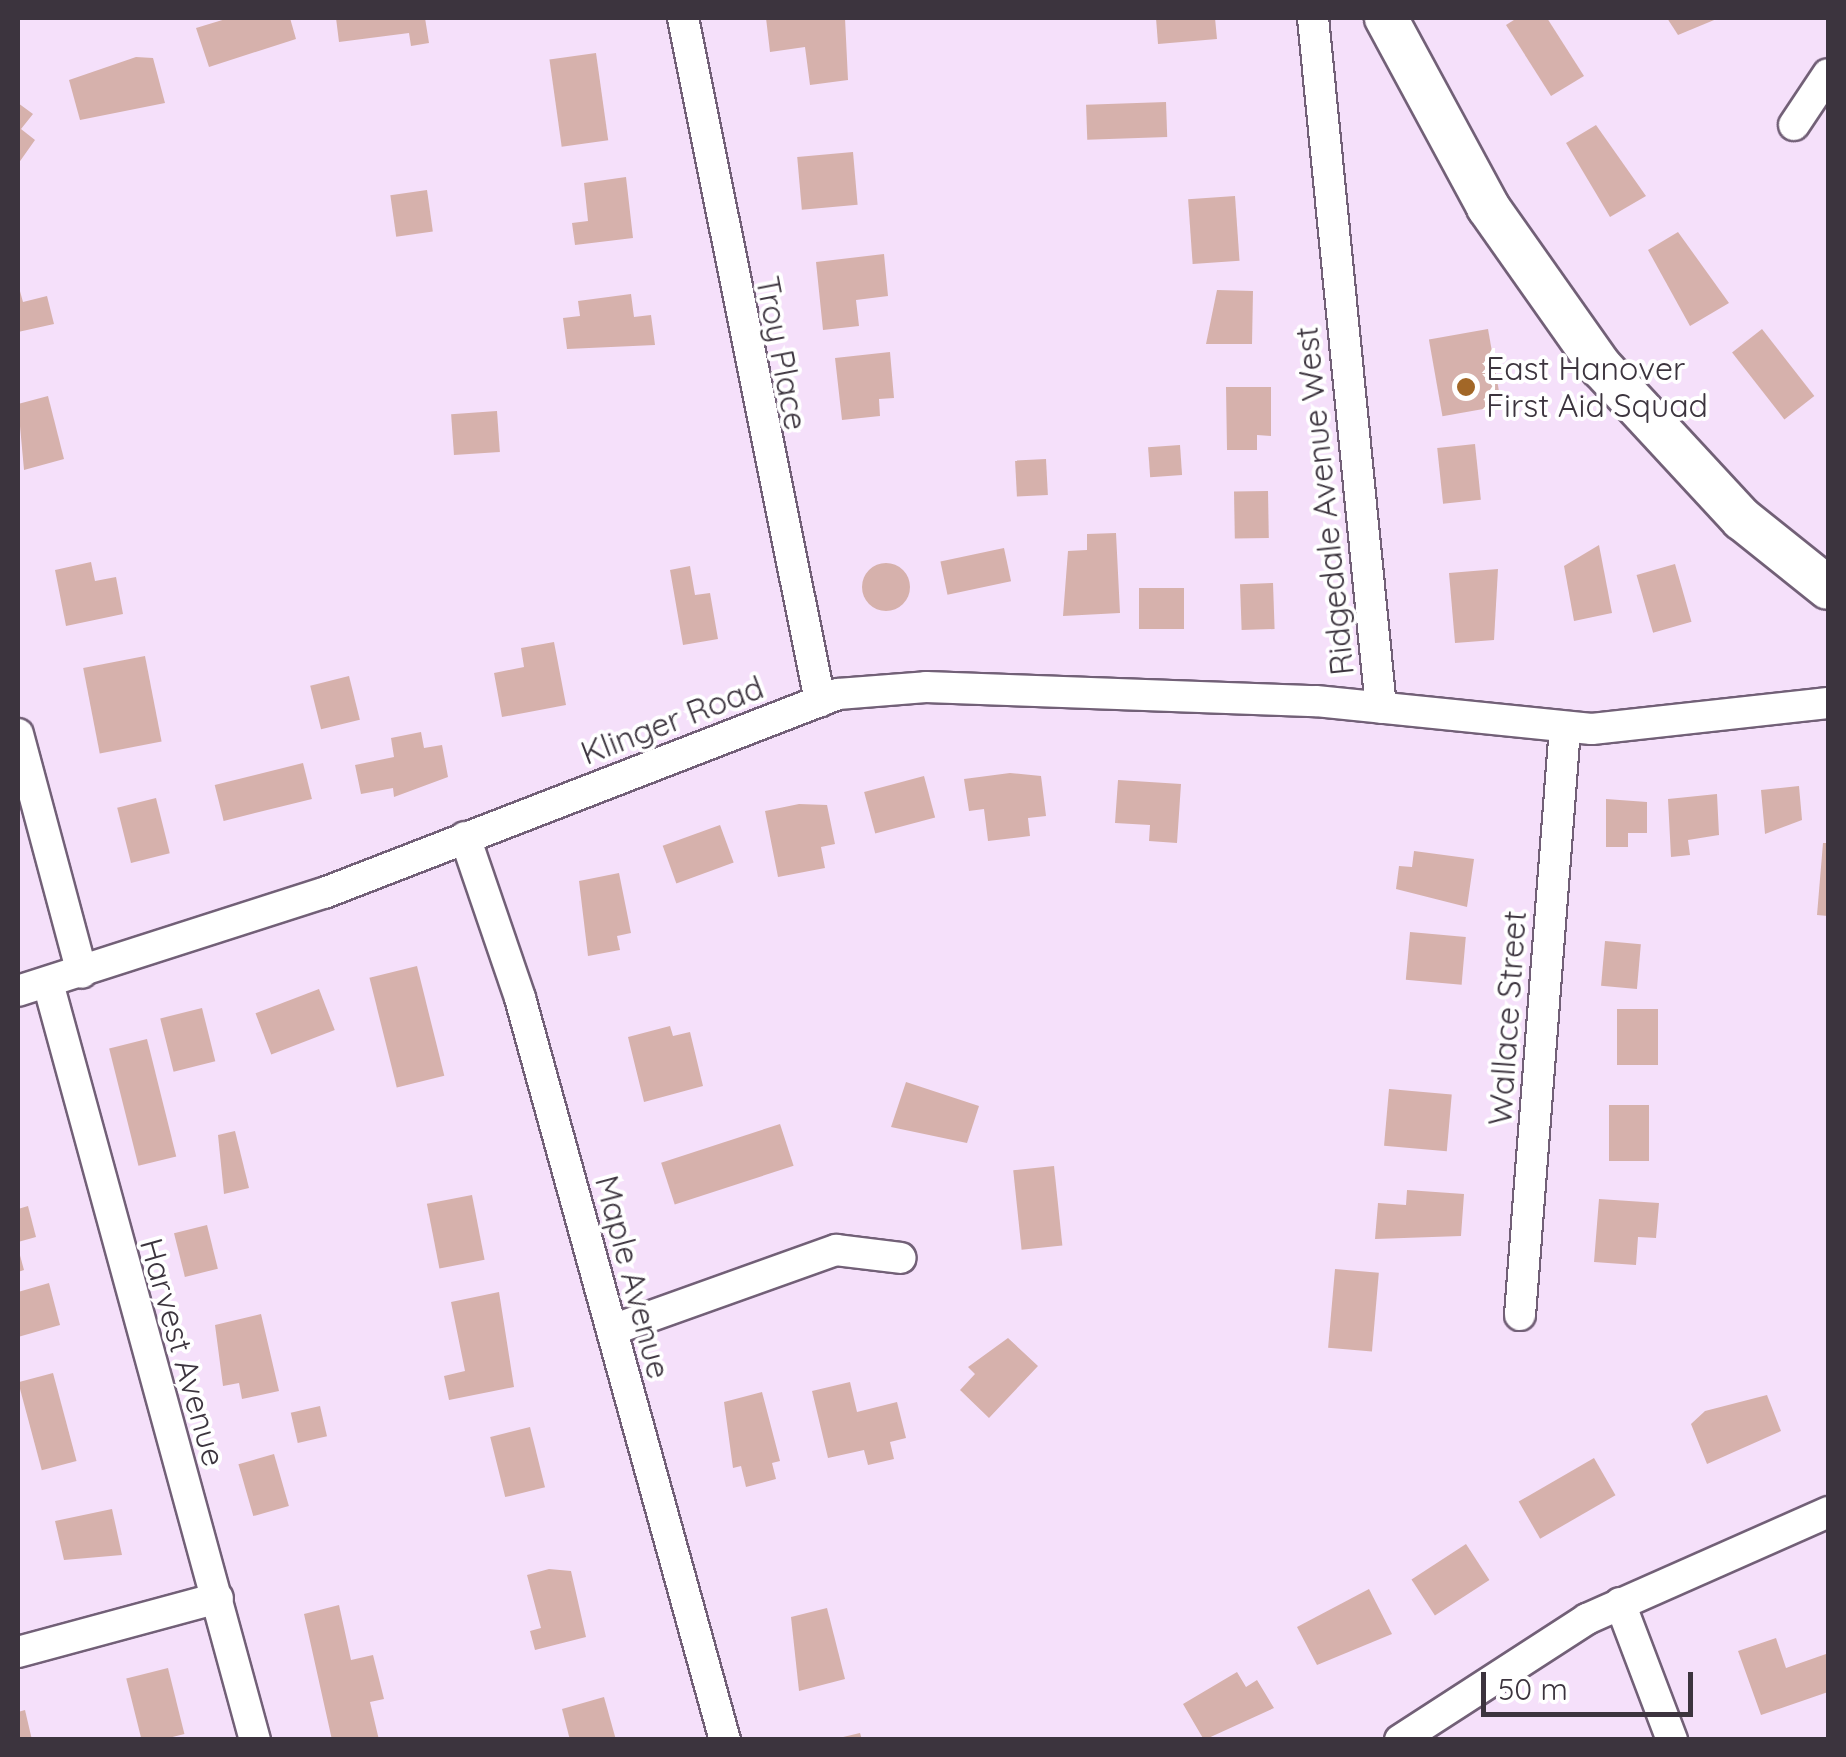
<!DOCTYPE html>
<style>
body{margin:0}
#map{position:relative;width:1846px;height:1757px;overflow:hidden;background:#f5e0fa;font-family:Quicksand,sans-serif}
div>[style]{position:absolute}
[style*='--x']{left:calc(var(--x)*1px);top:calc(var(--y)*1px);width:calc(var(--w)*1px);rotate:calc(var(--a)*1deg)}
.building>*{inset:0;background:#d6b1ac;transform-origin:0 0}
.round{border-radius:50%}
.roads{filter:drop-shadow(2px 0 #726077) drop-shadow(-2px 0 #726077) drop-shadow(0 2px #726077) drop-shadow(0 -2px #726077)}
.street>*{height:30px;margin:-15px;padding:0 15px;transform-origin:15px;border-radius:15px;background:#fff}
.secondary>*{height:42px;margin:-21px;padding:0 21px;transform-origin:21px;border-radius:21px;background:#fff}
.dots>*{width:28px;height:28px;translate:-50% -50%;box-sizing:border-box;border:5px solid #fff;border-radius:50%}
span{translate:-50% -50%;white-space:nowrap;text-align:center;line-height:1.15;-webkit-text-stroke:8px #fff;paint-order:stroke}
.street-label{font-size:32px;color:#3c343e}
.poi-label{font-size:32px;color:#3c343e}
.left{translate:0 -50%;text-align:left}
.frame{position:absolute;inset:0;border:20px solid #3c343e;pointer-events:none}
.scale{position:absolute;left:1481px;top:1672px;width:212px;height:45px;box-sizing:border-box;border:5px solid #3c343e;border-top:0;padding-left:12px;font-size:30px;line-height:35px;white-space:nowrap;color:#3c343e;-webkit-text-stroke:8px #fff;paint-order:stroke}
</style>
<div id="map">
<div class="building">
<div style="clip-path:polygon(229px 18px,290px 18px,296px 39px,209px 67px,196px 28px)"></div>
<div style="clip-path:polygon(336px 18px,425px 18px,429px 43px,411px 46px,409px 33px,339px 42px)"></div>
<div style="clip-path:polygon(766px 18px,845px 18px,848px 80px,810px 85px,805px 47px,770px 52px)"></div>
<div style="clip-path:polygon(1156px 18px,1215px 18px,1217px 39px,1158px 44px)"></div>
<div style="clip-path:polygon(1517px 18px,1547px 18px,1584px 76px,1551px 96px,1506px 25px)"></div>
<div style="clip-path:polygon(1667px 18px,1719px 18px,1678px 35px)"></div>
<div style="left:596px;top:53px;width:88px;height:47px;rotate:82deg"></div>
<div style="clip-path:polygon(136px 57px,153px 58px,165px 103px,80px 120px,69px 80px)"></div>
<div style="left:1166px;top:102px;width:35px;height:80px;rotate:88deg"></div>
<div style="clip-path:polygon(18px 103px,33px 114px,21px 129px,35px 140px,18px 164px)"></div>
<div style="clip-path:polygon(1596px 125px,1646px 196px,1610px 217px,1566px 143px)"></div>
<div style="left:853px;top:152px;width:53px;height:56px;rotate:85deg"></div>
<div style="clip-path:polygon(626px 177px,633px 238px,575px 245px,572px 223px,588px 221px,584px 183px)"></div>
<div style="left:427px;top:190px;width:42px;height:37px;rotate:82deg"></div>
<div style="left:1235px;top:196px;width:65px;height:47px;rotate:86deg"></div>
<div style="clip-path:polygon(1678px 232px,1729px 303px,1690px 326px,1648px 250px)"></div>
<div style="clip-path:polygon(884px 254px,888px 296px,856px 300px,859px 326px,823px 330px,816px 262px)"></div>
<div style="clip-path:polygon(18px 284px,23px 302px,47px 296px,54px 324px,18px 332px)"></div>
<div style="clip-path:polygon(1217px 290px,1253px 291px,1252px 344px,1206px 344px)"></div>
<div style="clip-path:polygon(631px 294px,634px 317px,651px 315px,655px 345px,567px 349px,563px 318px,580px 316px,578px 301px)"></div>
<div style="left:1488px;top:329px;width:78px;height:60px;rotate:80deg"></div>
<div style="left:1762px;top:329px;width:85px;height:38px;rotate:52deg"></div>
<div style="clip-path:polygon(890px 352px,894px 398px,879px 399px,880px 416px,842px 420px,835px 358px)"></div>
<div style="clip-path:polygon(1226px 387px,1271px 387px,1271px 436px,1257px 435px,1257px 450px,1227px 450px)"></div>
<div style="clip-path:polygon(48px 396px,64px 459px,24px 470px,18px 404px)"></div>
<div style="left:497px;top:411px;width:41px;height:46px;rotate:86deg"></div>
<div style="left:1475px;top:444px;width:56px;height:38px;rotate:84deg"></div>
<div style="left:1180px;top:445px;width:30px;height:32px;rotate:86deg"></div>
<div style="left:1046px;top:459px;width:36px;height:31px;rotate:87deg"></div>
<div style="left:1268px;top:491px;width:47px;height:34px;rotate:89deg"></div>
<div style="clip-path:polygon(1116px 533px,1120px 613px,1063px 616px,1068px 551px,1087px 550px,1087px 534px)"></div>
<div style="clip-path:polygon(1599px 545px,1612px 613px,1574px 621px,1564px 566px)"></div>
<div style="left:1004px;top:548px;width:34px;height:65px;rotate:78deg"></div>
<div style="clip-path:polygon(91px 562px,95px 581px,116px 577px,123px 614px,66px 626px,55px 570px)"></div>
<div class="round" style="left:862px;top:563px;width:48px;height:48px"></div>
<div style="left:1675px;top:564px;width:60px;height:40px;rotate:74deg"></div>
<div style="clip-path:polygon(690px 566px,695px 595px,710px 593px,718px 639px,683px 645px,670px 570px)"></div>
<div style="clip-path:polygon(1498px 569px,1494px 640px,1455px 643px,1449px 573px)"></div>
<div style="left:1273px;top:583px;width:46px;height:33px;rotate:88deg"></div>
<div style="left:1184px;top:588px;width:41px;height:45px;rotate:90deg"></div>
<div style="clip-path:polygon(554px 642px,566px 705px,502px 717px,494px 673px,524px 667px,521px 648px)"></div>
<div style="left:145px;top:656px;width:87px;height:63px;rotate:79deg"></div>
<div style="left:349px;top:676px;width:45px;height:40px;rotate:76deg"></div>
<div style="clip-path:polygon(421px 732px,424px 748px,442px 745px,448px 777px,394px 797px,393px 788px,361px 794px,355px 765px,394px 757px,391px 738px)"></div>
<div style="left:303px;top:763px;width:37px;height:91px;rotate:76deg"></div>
<div style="clip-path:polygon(1010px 773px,1041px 776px,1046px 816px,1028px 818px,1030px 836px,988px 841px,984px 809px,969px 811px,964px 779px)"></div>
<div style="left:924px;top:776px;width:43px;height:62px;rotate:75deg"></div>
<div style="clip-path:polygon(1118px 780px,1181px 784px,1177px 843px,1149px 841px,1150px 825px,1115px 823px)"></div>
<div style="clip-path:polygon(1799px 786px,1802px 820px,1765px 834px,1761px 790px)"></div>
<div style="clip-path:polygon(1717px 794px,1719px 835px,1688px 840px,1690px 855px,1671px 857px,1668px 799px)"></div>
<div style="left:156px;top:798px;width:57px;height:40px;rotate:76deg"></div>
<div style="clip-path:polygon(1606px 799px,1647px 802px,1647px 833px,1628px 833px,1628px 847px,1606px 847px)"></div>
<div style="clip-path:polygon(799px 804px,827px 805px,835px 844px,821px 847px,825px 868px,778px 877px,765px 811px)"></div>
<div style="left:720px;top:825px;width:40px;height:61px;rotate:70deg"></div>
<div style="clip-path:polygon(1823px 843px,1828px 843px,1828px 916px,1817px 915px)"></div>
<div style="clip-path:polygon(1414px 851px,1474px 859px,1467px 907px,1396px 889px,1399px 866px,1412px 867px)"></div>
<div style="clip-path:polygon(619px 873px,631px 933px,617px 936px,620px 950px,588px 956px,579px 881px)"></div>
<div style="left:1410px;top:932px;width:56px;height:48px;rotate:5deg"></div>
<div style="left:1605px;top:941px;width:36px;height:45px;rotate:5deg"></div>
<div style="left:417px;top:966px;width:113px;height:49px;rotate:76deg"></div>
<div style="left:319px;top:989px;width:44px;height:68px;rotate:69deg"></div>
<div style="left:202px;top:1008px;width:55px;height:43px;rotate:76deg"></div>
<div style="left:1658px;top:1009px;width:56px;height:41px;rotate:90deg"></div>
<div style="clip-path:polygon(670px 1026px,673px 1036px,690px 1032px,703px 1086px,644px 1102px,628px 1037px)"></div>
<div style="left:147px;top:1039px;width:121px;height:39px;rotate:76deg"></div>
<div style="clip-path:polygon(906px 1082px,979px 1106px,967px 1143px,891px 1127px)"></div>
<div style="left:1389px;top:1089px;width:63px;height:57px;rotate:5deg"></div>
<div style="left:1609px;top:1105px;width:40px;height:56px"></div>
<div style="left:780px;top:1124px;width:44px;height:125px;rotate:72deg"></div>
<div style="clip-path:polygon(235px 1131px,249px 1188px,224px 1194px,218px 1135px)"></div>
<div style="left:1054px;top:1166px;width:80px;height:41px;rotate:84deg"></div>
<div style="clip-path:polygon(1407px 1190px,1464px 1194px,1461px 1236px,1375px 1239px,1378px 1203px,1406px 1205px)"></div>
<div style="left:472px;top:1195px;width:66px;height:46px;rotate:79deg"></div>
<div style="clip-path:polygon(1599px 1199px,1659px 1203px,1656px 1238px,1638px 1237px,1636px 1265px,1594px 1262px)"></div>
<div style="clip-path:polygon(28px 1206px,36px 1237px,18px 1242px,18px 1209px)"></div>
<div style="left:207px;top:1225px;width:45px;height:34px;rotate:76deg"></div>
<div style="clip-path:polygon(18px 1248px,24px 1270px,18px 1272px)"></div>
<div style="left:1335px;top:1269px;width:44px;height:79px;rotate:5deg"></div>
<div style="clip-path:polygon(49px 1283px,60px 1325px,18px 1337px,18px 1292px)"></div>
<div style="clip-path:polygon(499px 1292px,514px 1387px,449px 1400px,444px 1376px,465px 1371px,451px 1302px)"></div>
<div style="clip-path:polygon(261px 1314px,279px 1391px,242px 1399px,239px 1383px,223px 1386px,215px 1325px)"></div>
<div style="clip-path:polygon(1008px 1338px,1038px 1366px,989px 1418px,960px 1390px,975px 1374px,968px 1367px)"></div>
<div style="left:53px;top:1373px;width:91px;height:36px;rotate:75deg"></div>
<div style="clip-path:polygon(850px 1382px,857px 1412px,897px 1402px,906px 1438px,890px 1442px,894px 1459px,868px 1465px,864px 1450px,828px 1458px,812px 1391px)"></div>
<div style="clip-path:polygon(762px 1392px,780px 1461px,772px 1463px,776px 1479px,746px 1487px,741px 1466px,733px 1468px,724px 1402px)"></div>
<div style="clip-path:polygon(1767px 1395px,1781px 1431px,1707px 1464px,1691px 1424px,1705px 1411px)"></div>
<div style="left:320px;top:1406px;width:31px;height:30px;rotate:77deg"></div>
<div style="left:530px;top:1427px;width:62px;height:41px;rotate:76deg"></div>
<div style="left:274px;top:1454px;width:54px;height:37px;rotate:74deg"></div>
<div style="left:1594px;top:1458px;width:43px;height:87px;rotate:60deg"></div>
<div style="clip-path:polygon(112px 1509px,122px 1555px,64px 1560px,55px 1521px)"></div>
<div style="left:1466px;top:1544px;width:43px;height:65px;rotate:57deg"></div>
<div style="clip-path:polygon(549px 1569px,571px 1571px,586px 1637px,535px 1650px,530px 1631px,541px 1628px,527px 1575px)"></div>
<div style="clip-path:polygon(1369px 1589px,1392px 1634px,1317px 1665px,1297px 1627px)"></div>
<div style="clip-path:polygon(339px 1605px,351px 1660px,373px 1655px,384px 1699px,370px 1702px,379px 1740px,332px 1740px,304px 1614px)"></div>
<div style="clip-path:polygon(827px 1608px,845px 1679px,799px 1691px,791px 1617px)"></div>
<div style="clip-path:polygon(1776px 1638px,1786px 1668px,1826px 1654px,1828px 1692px,1761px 1715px,1738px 1651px)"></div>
<div style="left:168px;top:1668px;width:68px;height:43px;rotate:76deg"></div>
<div style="clip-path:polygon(1237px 1672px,1246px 1687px,1257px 1680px,1274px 1708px,1204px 1740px,1183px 1704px)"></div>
<div style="clip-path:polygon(604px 1697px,616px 1740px,570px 1740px,562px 1709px)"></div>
<div style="clip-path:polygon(25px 1710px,32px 1740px,18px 1740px,18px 1712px)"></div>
<div style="clip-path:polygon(860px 1733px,862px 1740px,839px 1740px,839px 1738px)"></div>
</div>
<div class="roads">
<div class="street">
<div style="--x:683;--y:18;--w:697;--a:78.66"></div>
<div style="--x:1313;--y:18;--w:693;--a:84.37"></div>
<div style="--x:1794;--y:125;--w:61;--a:-56.3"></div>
<div style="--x:18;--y:734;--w:247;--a:75"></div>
<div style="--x:465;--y:837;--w:170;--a:71.1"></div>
<div style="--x:520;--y:998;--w:770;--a:74.56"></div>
<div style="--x:48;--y:983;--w:785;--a:74.71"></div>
<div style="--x:18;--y:991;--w:321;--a:-17.8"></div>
<div style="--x:324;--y:893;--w:551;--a:-21.16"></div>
<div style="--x:838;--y:694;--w:88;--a:-4.5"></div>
<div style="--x:926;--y:687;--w:390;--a:2.1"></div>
<div style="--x:1316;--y:701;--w:277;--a:5.8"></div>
<div style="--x:1592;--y:729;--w:237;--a:-6.3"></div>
<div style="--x:1520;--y:1315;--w:590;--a:-85.62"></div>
<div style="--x:612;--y:1330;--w:238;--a:-19.7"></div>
<div style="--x:836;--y:1250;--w:65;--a:7"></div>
<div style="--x:1620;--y:1603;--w:147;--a:69.2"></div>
<div style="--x:18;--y:1652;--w:207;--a:-15.1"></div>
<div style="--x:1400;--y:1740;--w:223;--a:-32.9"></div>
<div style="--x:1587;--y:1619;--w:264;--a:-23.9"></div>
</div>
<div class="secondary">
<div style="--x:1386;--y:18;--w:215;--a:61.6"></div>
<div style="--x:1488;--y:207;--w:196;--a:54.8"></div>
<div style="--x:1601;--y:367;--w:207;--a:47.2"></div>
<div style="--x:1742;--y:519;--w:110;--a:38.7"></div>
</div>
</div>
<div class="dots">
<div style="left:1466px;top:387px;background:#a26727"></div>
</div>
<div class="street-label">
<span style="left:782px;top:353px;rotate:79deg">Troy Place</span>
<span style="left:1324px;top:501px;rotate:-96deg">Ridgedale Avenue West</span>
<span style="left:672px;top:720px;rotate:-21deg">Klinger Road</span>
<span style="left:1507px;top:1018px;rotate:-86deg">Wallace Street</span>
<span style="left:633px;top:1277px;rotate:75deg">Maple Avenue</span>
<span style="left:183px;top:1352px;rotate:74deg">Harvest Avenue</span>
</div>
<div class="poi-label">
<span class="left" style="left:1486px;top:387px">East Hanover<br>First Aid Squad</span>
</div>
<div class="frame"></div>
<div class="scale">50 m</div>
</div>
